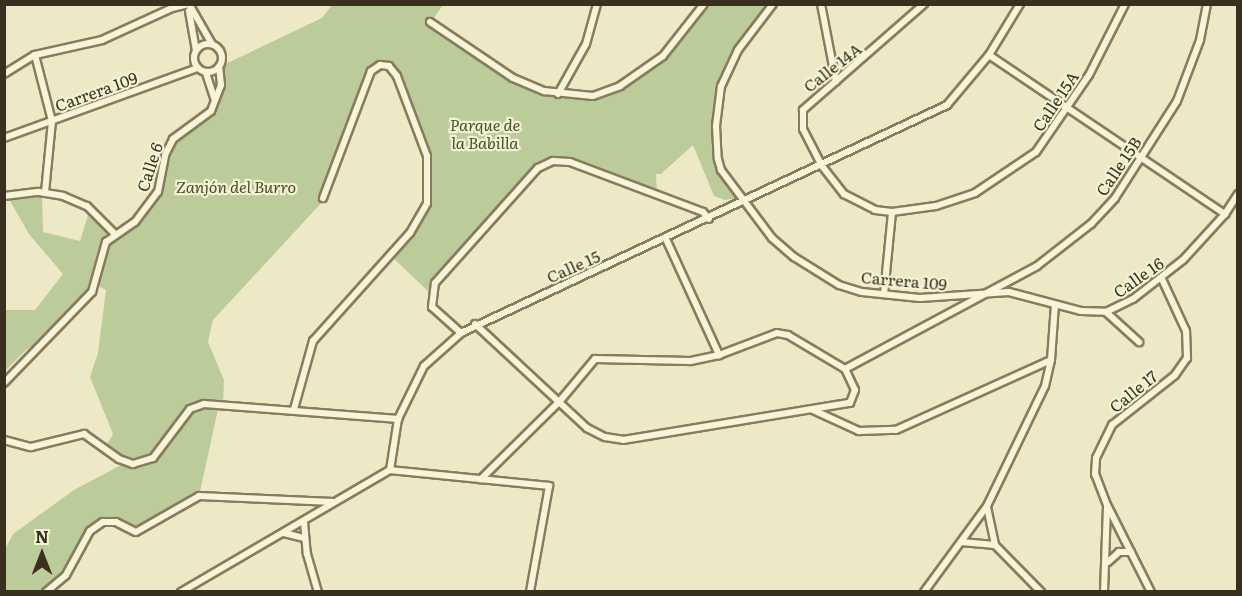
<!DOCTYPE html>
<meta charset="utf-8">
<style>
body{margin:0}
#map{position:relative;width:1242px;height:596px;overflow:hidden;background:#ede9c6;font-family:Literata,serif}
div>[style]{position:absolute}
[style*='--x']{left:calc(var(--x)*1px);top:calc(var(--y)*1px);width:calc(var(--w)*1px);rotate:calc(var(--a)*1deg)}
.green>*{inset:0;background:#bccb9a}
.roads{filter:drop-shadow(2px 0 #887c5c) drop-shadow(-2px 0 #887c5c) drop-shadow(0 2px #887c5c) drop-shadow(0 -2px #887c5c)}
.minor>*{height:6px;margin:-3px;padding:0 3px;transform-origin:3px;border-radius:3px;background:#f8f4d9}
.minor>.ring{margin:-3px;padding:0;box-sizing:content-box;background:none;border:6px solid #f8f4d9;border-radius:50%}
span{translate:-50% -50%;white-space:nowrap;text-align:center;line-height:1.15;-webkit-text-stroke:4.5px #f5f1d5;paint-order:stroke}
.street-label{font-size:16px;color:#39301f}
.park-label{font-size:16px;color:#405427;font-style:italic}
.frame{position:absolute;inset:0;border:6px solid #39301f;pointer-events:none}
.north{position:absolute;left:12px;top:524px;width:60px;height:60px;-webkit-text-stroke:4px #f5f1d5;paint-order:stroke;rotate:0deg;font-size:16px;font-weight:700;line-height:24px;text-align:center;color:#39301f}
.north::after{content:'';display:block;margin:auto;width:21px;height:27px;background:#39301f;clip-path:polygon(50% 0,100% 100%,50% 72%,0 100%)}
</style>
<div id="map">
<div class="green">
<div style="clip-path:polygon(332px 5px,443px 5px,431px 22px,488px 63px,544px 91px,578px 97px,620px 86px,663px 56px,704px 5px,773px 5px,729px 66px,717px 106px,718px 159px,741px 197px,725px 200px,714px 196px,693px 145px,661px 174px,656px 174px,657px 194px,570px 162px,553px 161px,538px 168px,441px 273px,431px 294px,390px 255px,410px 233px,427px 203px,427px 156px,397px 76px,389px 66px,380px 65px,371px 71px,325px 199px,213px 320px,208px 342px,224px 380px,223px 405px,219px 405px,199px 496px,136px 532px,116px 522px,103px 522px,90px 531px,66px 575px,46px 591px,5px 592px,5px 549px,13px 534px,74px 490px,125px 463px,105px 448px,113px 434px,90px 377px,98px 353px,106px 290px,94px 284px,106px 242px,135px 222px,158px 192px,168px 146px,208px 115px,219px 92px,219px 67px,322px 18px)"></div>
<div style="clip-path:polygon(42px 195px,43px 232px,80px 241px,89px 212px,108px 231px,98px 253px,90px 292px,38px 346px,27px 349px,5px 371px,5px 310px,35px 310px,63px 274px,29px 234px,9px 199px)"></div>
</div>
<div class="roads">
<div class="minor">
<div style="--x:189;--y:4;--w:46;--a:60.1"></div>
<div style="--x:773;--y:4;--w:58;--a:127.3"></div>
<div style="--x:738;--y:50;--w:40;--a:115"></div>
<div style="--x:721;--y:86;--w:40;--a:97.1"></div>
<div style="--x:716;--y:126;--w:33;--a:87"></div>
<div style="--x:718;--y:159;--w:11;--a:75"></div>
<div style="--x:721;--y:170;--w:85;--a:53.1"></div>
<div style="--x:772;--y:238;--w:29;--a:41"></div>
<div style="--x:794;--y:257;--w:53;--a:31.9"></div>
<div style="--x:839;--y:285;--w:24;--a:17"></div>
<div style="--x:862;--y:292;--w:58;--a:5.9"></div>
<div style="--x:920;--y:298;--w:89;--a:-3.9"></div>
<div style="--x:1009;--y:292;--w:74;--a:14.8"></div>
<div style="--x:1081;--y:311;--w:25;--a:2"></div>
<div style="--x:1106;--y:312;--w:30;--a:-26"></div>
<div style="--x:1133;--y:299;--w:63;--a:-38"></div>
<div style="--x:1183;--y:260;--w:62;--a:-47.6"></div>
<div style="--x:1225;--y:214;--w:24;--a:-57"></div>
<div style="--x:821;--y:4;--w:79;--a:79.1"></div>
<div style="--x:924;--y:4;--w:161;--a:138.8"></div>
<div style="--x:803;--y:110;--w:19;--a:90"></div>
<div style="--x:803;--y:129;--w:42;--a:62.8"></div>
<div style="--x:822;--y:166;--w:36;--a:52"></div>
<div style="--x:844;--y:194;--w:35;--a:27"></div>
<div style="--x:875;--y:210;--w:17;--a:7"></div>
<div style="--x:892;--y:212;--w:44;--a:-7.8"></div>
<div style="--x:936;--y:206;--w:41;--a:-18.4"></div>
<div style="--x:975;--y:193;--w:73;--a:-33.9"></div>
<div style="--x:1036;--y:152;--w:93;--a:-55.5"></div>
<div style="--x:1089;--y:75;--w:80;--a:-63.1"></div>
<div style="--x:189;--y:11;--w:39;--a:80"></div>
<div style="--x:430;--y:22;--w:100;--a:34"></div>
<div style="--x:513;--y:78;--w:34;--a:23"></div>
<div style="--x:544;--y:91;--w:49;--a:5.8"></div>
<div style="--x:593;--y:96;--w:29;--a:-20"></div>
<div style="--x:620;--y:86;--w:52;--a:-34.9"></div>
<div style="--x:663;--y:56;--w:66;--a:-51.7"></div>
<div class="ring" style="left:194px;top:44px;width:22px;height:22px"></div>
<div style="--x:35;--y:55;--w:68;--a:75.6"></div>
<div style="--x:52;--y:121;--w:71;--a:95.6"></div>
<div style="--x:989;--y:55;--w:285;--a:34"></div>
<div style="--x:206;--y:73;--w:28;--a:72"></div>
<div style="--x:4;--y:74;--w:36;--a:-32"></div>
<div style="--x:35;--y:55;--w:69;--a:-12.6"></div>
<div style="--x:102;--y:40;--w:77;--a:-24.6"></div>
<div style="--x:172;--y:8;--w:17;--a:-13"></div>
<div style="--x:558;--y:94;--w:57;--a:-60.8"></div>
<div style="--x:586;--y:44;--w:41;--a:-74.6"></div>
<div style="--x:4;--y:138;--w:205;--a:-19.9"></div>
<div style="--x:4;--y:196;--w:35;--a:-7"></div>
<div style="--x:39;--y:192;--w:24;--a:9"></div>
<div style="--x:63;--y:196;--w:26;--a:23"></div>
<div style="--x:87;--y:206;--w:40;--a:45"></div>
<div style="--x:666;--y:239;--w:128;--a:65.4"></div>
<div style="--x:884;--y:294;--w:82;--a:-84.4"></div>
<div style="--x:1106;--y:312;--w:45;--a:42.3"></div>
<div style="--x:475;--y:324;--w:153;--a:42.9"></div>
<div style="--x:587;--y:428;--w:20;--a:27"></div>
<div style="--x:605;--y:437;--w:18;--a:9"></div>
<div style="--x:623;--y:440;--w:230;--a:-9.3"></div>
<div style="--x:850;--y:403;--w:14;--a:-69"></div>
<div style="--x:855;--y:390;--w:23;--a:-115"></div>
<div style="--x:845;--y:369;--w:66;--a:-149.2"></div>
<div style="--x:788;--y:335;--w:11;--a:-170"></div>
<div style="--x:777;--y:333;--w:62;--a:159.2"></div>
<div style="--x:719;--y:355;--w:30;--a:168"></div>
<div style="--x:690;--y:361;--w:95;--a:-178.8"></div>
<div style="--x:595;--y:359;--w:56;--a:129.9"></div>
<div style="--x:559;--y:402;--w:110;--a:135.4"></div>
<div style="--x:461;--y:333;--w:39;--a:-138"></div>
<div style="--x:432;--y:307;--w:24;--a:-83"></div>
<div style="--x:435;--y:283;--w:154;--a:-48.2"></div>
<div style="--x:538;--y:168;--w:17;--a:-25"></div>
<div style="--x:553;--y:161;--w:17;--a:3"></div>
<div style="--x:570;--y:162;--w:142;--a:20.6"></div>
<div style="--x:703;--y:212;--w:9;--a:49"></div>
<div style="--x:845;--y:369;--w:218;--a:-28.2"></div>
<div style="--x:1037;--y:266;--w:68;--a:-37.9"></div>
<div style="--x:1091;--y:224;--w:35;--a:-47"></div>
<div style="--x:1115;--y:198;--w:115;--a:-57.4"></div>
<div style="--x:1177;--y:101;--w:65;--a:-69.3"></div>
<div style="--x:1200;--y:40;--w:37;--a:-79"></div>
<div style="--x:4;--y:383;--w:127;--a:-46"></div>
<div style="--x:92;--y:292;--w:52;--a:-74.4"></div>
<div style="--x:106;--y:242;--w:35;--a:-35"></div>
<div style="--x:135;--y:222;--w:38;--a:-53"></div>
<div style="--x:158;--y:192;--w:38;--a:-79"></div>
<div style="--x:165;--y:155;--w:18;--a:-63"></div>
<div style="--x:173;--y:139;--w:47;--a:-36.4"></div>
<div style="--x:211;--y:111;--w:28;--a:-69"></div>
<div style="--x:221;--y:85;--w:18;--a:-96"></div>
<div style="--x:294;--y:409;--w:71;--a:-74.4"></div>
<div style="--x:313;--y:341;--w:145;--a:-48.1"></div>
<div style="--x:410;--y:233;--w:34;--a:-60"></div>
<div style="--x:427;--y:203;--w:47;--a:-90"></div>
<div style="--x:427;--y:156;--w:85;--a:-110.6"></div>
<div style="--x:397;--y:76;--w:13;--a:-129"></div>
<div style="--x:389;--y:66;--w:9;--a:-174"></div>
<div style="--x:380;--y:65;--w:11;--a:146"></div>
<div style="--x:371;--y:71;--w:136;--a:110.7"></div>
<div style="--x:813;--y:410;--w:51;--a:24.5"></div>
<div style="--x:859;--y:431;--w:37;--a:-2"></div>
<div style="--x:896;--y:430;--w:170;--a:-24.3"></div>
<div style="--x:4;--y:440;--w:28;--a:15"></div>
<div style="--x:31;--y:447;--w:55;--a:-13.8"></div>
<div style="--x:84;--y:434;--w:43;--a:35.5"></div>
<div style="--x:119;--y:459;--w:15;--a:20"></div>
<div style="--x:133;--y:464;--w:21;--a:-17"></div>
<div style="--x:153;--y:458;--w:61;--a:-52.9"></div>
<div style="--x:190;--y:409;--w:15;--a:-20"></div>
<div style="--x:204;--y:404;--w:195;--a:4.4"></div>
<div style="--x:390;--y:470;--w:52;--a:-81.1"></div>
<div style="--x:398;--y:419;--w:59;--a:-63.9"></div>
<div style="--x:424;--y:366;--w:50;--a:-41.7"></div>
<div style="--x:461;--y:333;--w:537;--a:-25.13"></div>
<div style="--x:947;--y:105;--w:65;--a:-50"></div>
<div style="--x:989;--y:55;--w:60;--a:-58.7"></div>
<div style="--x:390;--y:470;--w:160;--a:5.7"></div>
<div style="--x:549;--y:486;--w:108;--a:100.2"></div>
<div style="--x:987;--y:507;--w:39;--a:78"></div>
<div style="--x:995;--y:545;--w:66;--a:45.6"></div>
<div style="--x:304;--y:522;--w:32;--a:85"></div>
<div style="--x:307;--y:554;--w:40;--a:74"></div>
<div style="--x:284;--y:533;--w:21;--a:14"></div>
<div style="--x:961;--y:542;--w:34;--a:5"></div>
<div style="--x:1108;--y:562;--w:15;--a:-42"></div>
<div style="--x:1119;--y:552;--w:12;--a:0"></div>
<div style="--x:46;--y:592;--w:26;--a:-40"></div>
<div style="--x:66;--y:575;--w:50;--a:-61.4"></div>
<div style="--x:90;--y:531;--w:16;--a:-35"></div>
<div style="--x:103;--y:522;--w:13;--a:0"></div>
<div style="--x:116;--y:522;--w:22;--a:27"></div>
<div style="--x:136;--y:532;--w:73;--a:-29.7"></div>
<div style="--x:199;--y:496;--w:134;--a:2.6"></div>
<div style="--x:181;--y:592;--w:242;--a:-30.3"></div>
<div style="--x:924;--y:592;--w:107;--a:-53.8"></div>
<div style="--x:987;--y:506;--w:133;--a:-64.2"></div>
<div style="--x:1045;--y:386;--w:27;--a:-77"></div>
<div style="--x:1051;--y:360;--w:56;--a:-85.9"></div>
<div style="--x:1104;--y:592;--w:84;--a:-88"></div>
<div style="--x:1151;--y:592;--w:97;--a:-116.8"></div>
<div style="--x:1107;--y:505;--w:33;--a:-111"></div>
<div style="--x:1095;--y:474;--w:16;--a:-86"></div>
<div style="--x:1096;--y:458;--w:37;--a:-64"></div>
<div style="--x:1112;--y:425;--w:80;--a:-38.4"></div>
<div style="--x:1175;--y:375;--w:21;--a:-55"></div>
<div style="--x:1187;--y:358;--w:27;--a:-92"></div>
<div style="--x:1186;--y:331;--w:57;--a:-114.8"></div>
</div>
</div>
<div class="street-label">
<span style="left:832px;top:67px;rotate:-38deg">Calle 14A</span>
<span style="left:96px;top:91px;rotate:-20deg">Carrera 109</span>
<span style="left:1055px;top:101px;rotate:-56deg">Calle 15A</span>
<span style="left:1118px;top:166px;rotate:-56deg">Calle 15B</span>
<span style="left:149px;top:167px;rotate:-72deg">Calle 6</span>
<span style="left:573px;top:266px;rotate:-24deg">Calle 15</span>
<span style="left:1138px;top:277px;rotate:-35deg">Calle 16</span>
<span style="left:904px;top:280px;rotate:5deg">Carrera 109</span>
<span style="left:1133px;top:391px;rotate:-39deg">Calle 17</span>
</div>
<div class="park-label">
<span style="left:485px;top:133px">Parque de<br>la Babilla</span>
<span style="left:236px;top:186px">Zanjón del Burro</span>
</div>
<div class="frame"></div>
<div class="north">N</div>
</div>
